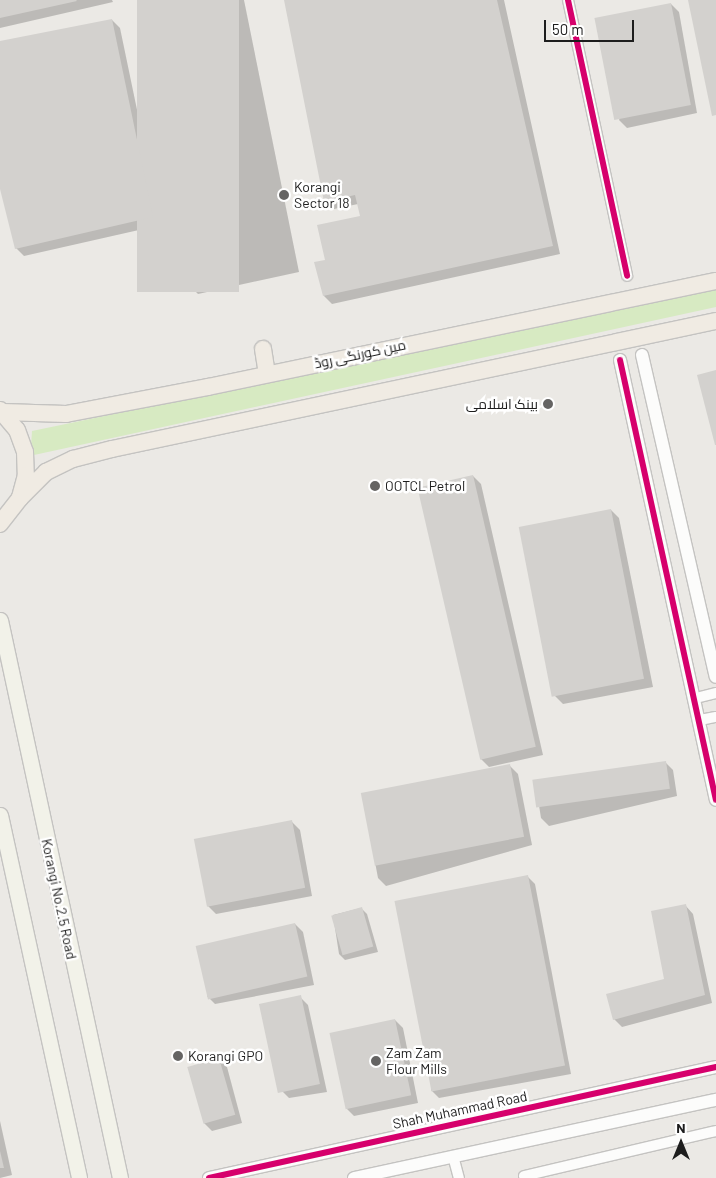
<!DOCTYPE html>
<meta charset="utf-8">
<style>
body{margin:0}
#map{position:relative;width:716px;height:1178px;overflow:hidden;background:#ebe9e5;font-family:Barlow,Cairo,sans-serif}
div>[style]{position:absolute}
[style*='--x']{left:calc(var(--x)*1px);top:calc(var(--y)*1px);width:calc(var(--w)*1px);rotate:calc(var(--a)*1deg)}
.grass>*{inset:0;background:#d7eac2}
.shadow>*{inset:0;background:#0003}
.building>*{inset:0;background:#d3d1ce;transform-origin:0 0}
.roads{filter:drop-shadow(1px 0 #c4c3c1) drop-shadow(-1px 0 #c4c3c1) drop-shadow(0 1px #c4c3c1) drop-shadow(0 -1px #c4c3c1)}
.minor>*{height:10px;margin:-5px;padding:0 5px;transform-origin:5px;border-radius:5px;background:#fcfcfb}
.tertiary>*{height:12px;margin:-6px;padding:0 6px;transform-origin:6px;border-radius:6px;background:#fcfcfb}
.secondary>*{height:15px;margin:-7.5px;padding:0 7.5px;transform-origin:7.5px;border-radius:7.5px;background:#f2f2e9}
.primary>*{height:16px;margin:-8px;padding:0 8px;transform-origin:8px;border-radius:8px;background:#f0ebe3}
.cycleway>*{height:6px;margin:-3px;padding:0 3px;transform-origin:3px;border-radius:3px;background:#d6006c}
.dots>*{width:14px;height:14px;translate:-50% -50%;box-sizing:border-box;border:2px solid #fff;border-radius:50%}
span{translate:-50% -50%;white-space:nowrap;text-align:center;line-height:1.15;-webkit-text-stroke:5px #fff;paint-order:stroke}
.poi-label{font-size:14px;color:#1d1d1d}
.left{translate:0 -50%;text-align:left}
.right{translate:-100% -50%;text-align:right}
.street-label{font-size:14px;color:#1d1d1d}
.north{position:absolute;left:656px;top:1118px;width:50px;height:50px;-webkit-text-stroke:4px #fff;paint-order:stroke;rotate:0deg;font-size:14px;font-weight:700;line-height:20px;text-align:center;color:#1d1d1d}
.north::after{content:'';display:block;margin:auto;width:18px;height:22px;background:#1d1d1d;clip-path:polygon(50% 0,100% 100%,50% 72%,0 100%)}
.scale{position:absolute;left:544px;top:20px;width:90px;height:22px;box-sizing:border-box;border:2px solid #1d1d1d;border-top:0;padding-left:6px;font-size:15px;line-height:18px;white-space:nowrap;color:#1d1d1d;-webkit-text-stroke:4px #fff;paint-order:stroke}
</style>
<div id="map">
<div class="grass">
<div style="clip-path:polygon(716px 289px,716px 307px,34px 455px,31px 447px,32px 431px)"></div>
</div>
<div class="shadow">
<div style="clip-path:polygon(0 0,112px 0,113px 2px,0 28px)"></div>
<div style="clip-path:polygon(139px 0,244px 0,299px 272px,198px 294px,190px 286px)"></div>
<div style="clip-path:polygon(285px 0,504px 0,560px 254px,332px 304px,324px 296px,327px 261px,362px 217px,358px 204px,334px 209px,326px 201px)"></div>
<div style="clip-path:polygon(671px 4px,679px 12px,697px 113px,627px 128px,619px 120px)"></div>
<div style="clip-path:polygon(112px 20px,120px 28px,161px 225px,24px 256px,16px 248px,0 184px,0 43px)"></div>
<div style="clip-path:polygon(473px 476px,481px 484px,543px 755px,489px 767px,481px 759px,419px 488px)"></div>
<div style="clip-path:polygon(611px 510px,619px 518px,653px 687px,563px 704px,555px 696px)"></div>
<div style="clip-path:polygon(665px 762px,673px 770px,677px 796px,549px 826px,541px 818px,537px 793px)"></div>
<div style="clip-path:polygon(510px 766px,518px 774px,532px 845px,386px 886px,378px 878px,364px 804px)"></div>
<div style="clip-path:polygon(292px 822px,300px 830px,312px 896px,216px 914px,208px 906px)"></div>
<div style="clip-path:polygon(527px 876px,535px 884px,571px 1074px,439px 1098px,431px 1090px)"></div>
<div style="clip-path:polygon(685px 905px,693px 914px,712px 1003px,622px 1027px,614px 1019px,665px 980px)"></div>
<div style="clip-path:polygon(361px 908px,367px 914px,378px 952px,345px 960px,339px 954px,333px 915px)"></div>
<div style="clip-path:polygon(295px 924px,303px 932px,314px 985px,215px 1004px,207px 996px)"></div>
<div style="clip-path:polygon(300px 997px,308px 1005px,327px 1092px,289px 1098px,281px 1090px)"></div>
<div style="clip-path:polygon(395px 1020px,403px 1028px,418px 1103px,354px 1116px,346px 1108px)"></div>
<div style="clip-path:polygon(219px 1059px,227px 1067px,242px 1123px,212px 1131px,204px 1123px)"></div>
<div style="clip-path:polygon(0 1121px,12px 1175px,0 1178px)"></div>
</div>
<div class="building">
<div style="clip-path:polygon(0 0,76px 0,77px 1px,0 18px)"></div>
<div style="left:137px;top:0;width:102px;height:292px"></div>
<div style="clip-path:polygon(284px 0,497px 0,553px 246px,323px 296px,314px 262px,325px 260px,317px 225px,360px 216px,355px 195px,324px 202px)"></div>
<div style="clip-path:polygon(688px 0,716px 0,716px 115px,712px 116px)"></div>
<div style="left:671px;top:3px;width:104px;height:78px;rotate:79deg"></div>
<div style="clip-path:polygon(112px 19px,153px 217px,15px 249px,0 189px,0 41px)"></div>
<div style="clip-path:polygon(716px 370px,716px 445px,715px 445px,697px 375px)"></div>
<div style="left:473px;top:475px;width:279px;height:57px;rotate:77deg"></div>
<div style="left:611px;top:509px;width:173px;height:94px;rotate:79deg"></div>
<div style="left:666px;top:761px;width:28px;height:135px;rotate:82deg"></div>
<div style="left:510px;top:764px;width:74px;height:152px;rotate:79deg"></div>
<div style="left:292px;top:820px;width:69px;height:100px;rotate:79deg"></div>
<div style="left:528px;top:875px;width:194px;height:136px;rotate:79deg"></div>
<div style="clip-path:polygon(686px 904px,705px 995px,613px 1020px,606px 994px,664px 979px,651px 911px)"></div>
<div style="left:362px;top:907px;width:41px;height:32px;rotate:74deg"></div>
<div style="left:295px;top:923px;width:55px;height:102px;rotate:77deg"></div>
<div style="left:301px;top:995px;width:91px;height:43px;rotate:78deg"></div>
<div style="left:395px;top:1019px;width:78px;height:67px;rotate:78deg"></div>
<div style="left:219px;top:1058px;width:59px;height:33px;rotate:74deg"></div>
<div style="clip-path:polygon(0 1151px,4px 1168px,0 1168px)"></div>
</div>
<div class="roads">
<div class="minor">
<div style="--x:568;--y:0;--w:282;--a:77.9"></div>
<div style="--x:696;--y:698;--w:21;--a:-14"></div>
<div style="--x:700;--y:720;--w:16;--a:-11"></div>
<div style="--x:453;--y:1156;--w:23;--a:75"></div>
<div style="--x:524;--y:1176;--w:197;--a:-13.2"></div>
</div>
<div class="tertiary">
<div style="--x:642;--y:355;--w:330;--a:77.1"></div>
<div style="--x:620;--y:360;--w:450;--a:77.7"></div>
<div style="--x:209;--y:1178;--w:519;--a:-12.35"></div>
<div style="--x:354;--y:1178;--w:370;--a:-12.2"></div>
</div>
<div class="secondary">
<div style="--x:0;--y:620;--w:571;--a:77.86"></div>
<div style="--x:0;--y:815;--w:371;--a:77.7"></div>
</div>
<div class="primary">
<div style="--x:263;--y:349;--w:24;--a:81"></div>
<div style="--x:0;--y:410;--w:26;--a:50"></div>
<div style="--x:17;--y:430;--w:23;--a:70"></div>
<div style="--x:25;--y:452;--w:23;--a:88"></div>
<div style="--x:26;--y:475;--w:24;--a:105"></div>
<div style="--x:20;--y:498;--w:33;--a:128"></div>
<div style="--x:3;--y:412;--w:63;--a:1.8"></div>
<div style="--x:66;--y:414;--w:145;--a:-10.8"></div>
<div style="--x:208;--y:387;--w:519;--a:-11.79"></div>
<div style="--x:20;--y:498;--w:37;--a:-45"></div>
<div style="--x:46;--y:472;--w:30;--a:-26"></div>
<div style="--x:73;--y:459;--w:40;--a:-14.4"></div>
<div style="--x:112;--y:449;--w:617;--a:-11.97"></div>
</div>
</div>
<div class="cycleway">
<div style="--x:568;--y:0;--w:282;--a:77.9"></div>
<div style="--x:620;--y:360;--w:450;--a:77.7"></div>
<div style="--x:209;--y:1178;--w:519;--a:-12.35"></div>
</div>
<div class="dots">
<div style="left:284px;top:195px;background:#656463"></div>
<div style="left:548px;top:404px;background:#656463"></div>
<div style="left:375px;top:486px;background:#656463"></div>
<div style="left:178px;top:1056px;background:#656463"></div>
<div style="left:376px;top:1061px;background:#656463"></div>
</div>
<div class="poi-label">
<span class="left" style="left:294px;top:195px">Korangi<br>Sector 18</span>
<span class="right" style="left:538px;top:404px">بینک اسلامی</span>
<span class="left" style="left:385px;top:486px">OOTCL Petrol</span>
<span class="left" style="left:386px;top:1061px">Zam Zam<br>Flour Mills</span>
<span class="left" style="left:188px;top:1056px">Korangi GPO</span>
</div>
<div class="street-label">
<span style="left:360px;top:354px;rotate:-12deg">مین کورنگی روڈ</span>
<span style="left:59px;top:899px;rotate:78deg">Korangi No.2.5 Road</span>
<span style="left:460px;top:1110px;rotate:-12deg">Shah Muhammad Road</span>
</div>
<div class="north">N</div>
<div class="scale">50 m</div>
</div>
